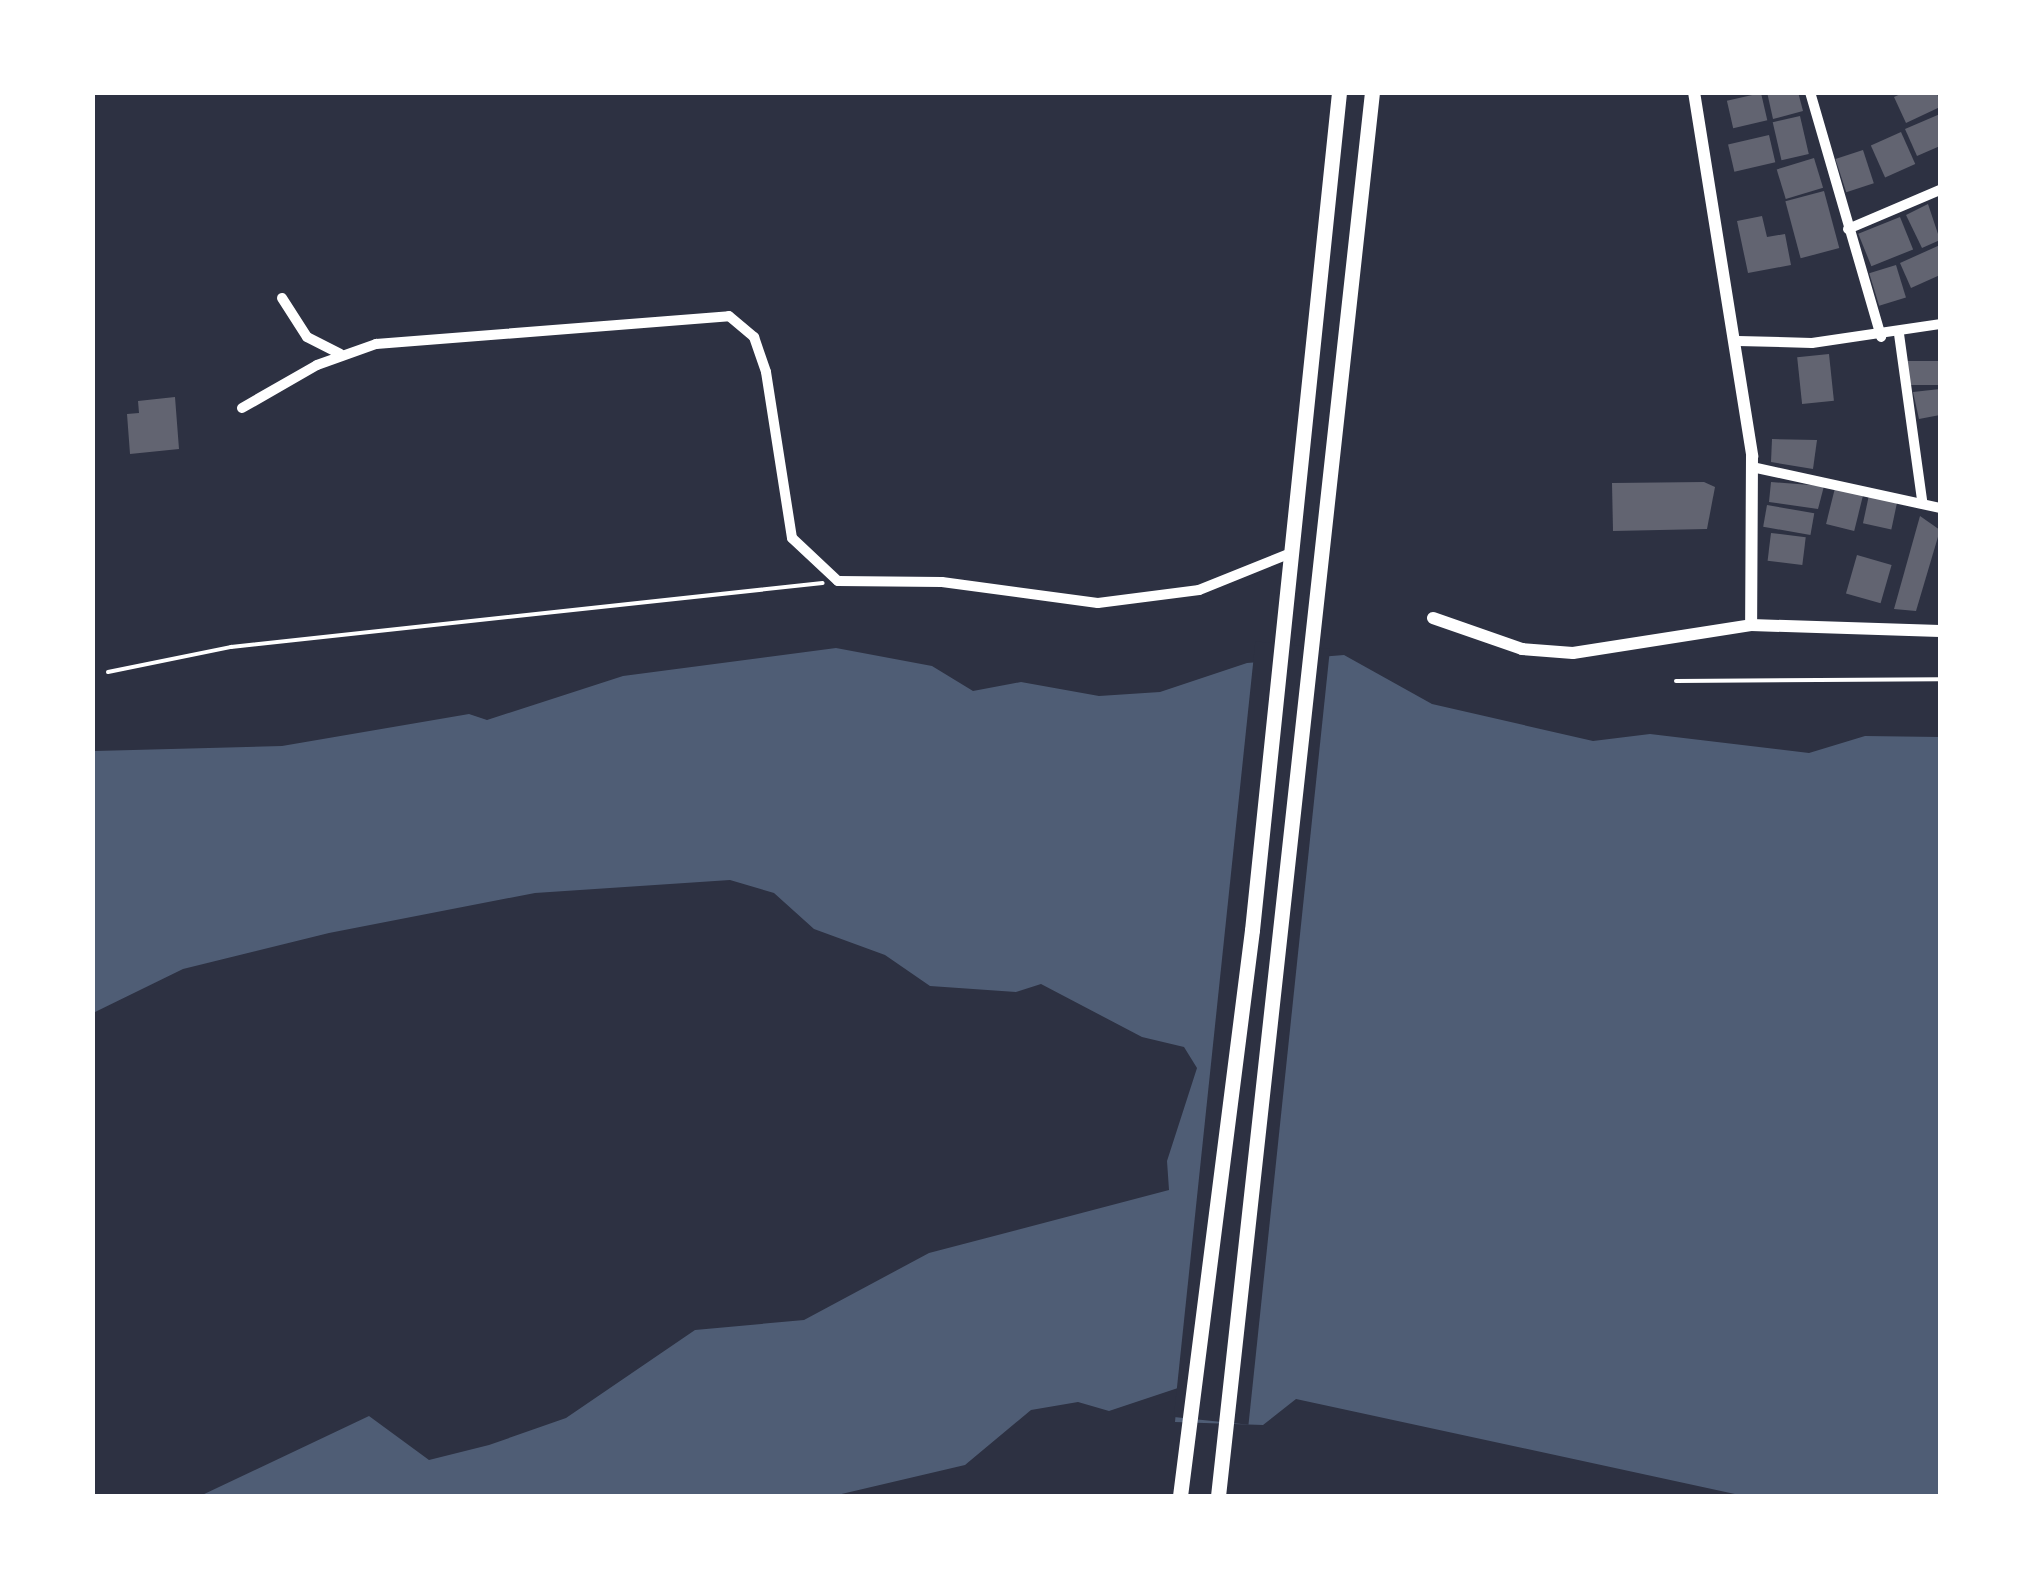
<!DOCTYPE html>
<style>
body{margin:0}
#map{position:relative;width:2033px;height:1589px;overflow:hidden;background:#2d3142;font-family:"IBM Plex Sans",sans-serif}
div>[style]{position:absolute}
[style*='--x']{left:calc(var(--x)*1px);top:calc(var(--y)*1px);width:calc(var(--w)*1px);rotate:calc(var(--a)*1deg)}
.water>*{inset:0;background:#4f5d75}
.pier>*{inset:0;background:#2d3142;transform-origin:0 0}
.building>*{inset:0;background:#626471;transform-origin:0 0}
.path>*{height:4px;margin:-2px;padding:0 2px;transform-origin:2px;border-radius:2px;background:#fff}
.minor>*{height:10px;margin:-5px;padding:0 5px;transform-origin:5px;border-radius:5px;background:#fff}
.tertiary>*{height:12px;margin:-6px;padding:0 6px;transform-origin:6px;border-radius:6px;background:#fff}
.trunk>*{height:15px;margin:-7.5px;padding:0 7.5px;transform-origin:7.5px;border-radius:7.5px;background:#fff}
span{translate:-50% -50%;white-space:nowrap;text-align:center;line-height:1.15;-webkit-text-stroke:9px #fff;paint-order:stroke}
.frame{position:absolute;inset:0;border:95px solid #fff;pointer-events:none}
</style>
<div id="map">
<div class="water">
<div style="clip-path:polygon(836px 648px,932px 666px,973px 691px,1021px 682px,1099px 696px,1160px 692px,1247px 663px,1344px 655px,1432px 704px,1593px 741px,1650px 734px,1809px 753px,1865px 736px,1940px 737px,1940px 1496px,1744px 1496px,1296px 1399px,1263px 1425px,1175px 1422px,1178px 1388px,1109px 1411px,1078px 1402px,1031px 1410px,965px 1465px,833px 1496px,200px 1496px,369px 1416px,429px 1460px,489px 1445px,566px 1418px,695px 1330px,804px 1320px,929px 1253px,1169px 1190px,1167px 1161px,1197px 1068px,1184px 1047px,1142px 1037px,1041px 984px,1016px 992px,930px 986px,885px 955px,814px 929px,774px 893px,730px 880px,535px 893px,329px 933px,183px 969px,93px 1013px,95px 751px,282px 746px,469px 714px,487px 720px,623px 676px)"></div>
</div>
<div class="pier">
<div style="left:1330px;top:649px;width:780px;height:75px;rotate:96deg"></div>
</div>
<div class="building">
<div style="clip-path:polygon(1767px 92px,1798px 92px,1803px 111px,1773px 119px)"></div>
<div style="clip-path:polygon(1905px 92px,1937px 92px,1940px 107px,1906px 123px,1894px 97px)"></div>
<div style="left:1761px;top:93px;width:28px;height:35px;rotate:77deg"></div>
<div style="clip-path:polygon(1940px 114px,1940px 146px,1917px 156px,1905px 129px)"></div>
<div style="left:1800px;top:116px;width:39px;height:28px;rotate:77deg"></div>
<div style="left:1901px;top:132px;width:35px;height:33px;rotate:66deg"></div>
<div style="left:1769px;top:135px;width:28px;height:42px;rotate:77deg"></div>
<div style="left:1863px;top:150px;width:35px;height:29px;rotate:72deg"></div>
<div style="left:1814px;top:158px;width:31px;height:39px;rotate:73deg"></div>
<div style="left:1824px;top:191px;width:59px;height:40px;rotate:75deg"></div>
<div style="clip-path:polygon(1928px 204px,1940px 240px,1922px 248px,1906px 215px)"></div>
<div style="clip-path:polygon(1762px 216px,1767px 237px,1785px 234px,1791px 265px,1748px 273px,1737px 221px)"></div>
<div style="left:1900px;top:217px;width:35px;height:45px;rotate:68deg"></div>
<div style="clip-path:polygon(1940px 245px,1940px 275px,1911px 288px,1900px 263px)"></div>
<div style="left:1896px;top:265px;width:34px;height:28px;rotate:73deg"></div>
<div style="left:1829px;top:354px;width:47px;height:32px;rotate:84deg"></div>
<div style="left:1940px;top:361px;width:24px;height:33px;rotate:90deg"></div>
<div style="clip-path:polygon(1940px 389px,1940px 415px,1919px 419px,1913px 392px)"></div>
<div style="clip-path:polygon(175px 397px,179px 449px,130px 454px,127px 414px,139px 413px,138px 401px)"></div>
<div style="clip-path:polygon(1772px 439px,1817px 440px,1813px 469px,1771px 462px)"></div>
<div style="clip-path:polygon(1704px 482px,1715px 487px,1707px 529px,1613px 531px,1612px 483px)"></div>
<div style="clip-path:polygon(1771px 482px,1824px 486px,1818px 509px,1769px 502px)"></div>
<div style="left:1835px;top:488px;width:29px;height:37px;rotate:14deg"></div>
<div style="left:1869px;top:495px;width:29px;height:29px;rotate:12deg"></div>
<div style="left:1767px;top:505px;width:48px;height:22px;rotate:10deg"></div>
<div style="clip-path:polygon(1920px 516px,1940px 530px,1916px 611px,1894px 609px)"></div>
<div style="left:1771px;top:533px;width:35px;height:28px;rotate:7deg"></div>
<div style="left:1857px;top:555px;width:36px;height:40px;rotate:16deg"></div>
</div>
<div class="path">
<div style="--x:108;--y:672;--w:126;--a:-11.5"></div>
<div style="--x:231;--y:647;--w:595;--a:-6.17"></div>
<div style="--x:1676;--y:681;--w:264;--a:-0.4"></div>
</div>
<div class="minor">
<div style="--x:1810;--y:92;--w:255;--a:73.8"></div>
<div style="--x:1848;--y:229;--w:100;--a:-23"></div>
<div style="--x:282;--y:298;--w:46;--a:57.3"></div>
<div style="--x:307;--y:337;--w:37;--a:27"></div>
<div style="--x:1899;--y:334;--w:168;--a:82.1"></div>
<div style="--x:1738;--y:341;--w:74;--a:1.5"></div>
<div style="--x:1812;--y:343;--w:129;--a:-8.4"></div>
<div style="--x:242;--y:408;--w:86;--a:-29.8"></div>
<div style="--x:317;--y:365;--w:63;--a:-19.6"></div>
<div style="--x:376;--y:344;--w:354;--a:-4.5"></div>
<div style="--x:729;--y:316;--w:33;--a:40"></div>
<div style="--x:754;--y:337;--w:37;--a:71"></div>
<div style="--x:766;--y:372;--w:168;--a:81.1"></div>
<div style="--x:792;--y:538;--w:63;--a:43.1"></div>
<div style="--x:838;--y:581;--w:104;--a:0.6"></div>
<div style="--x:942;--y:582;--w:157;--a:7.7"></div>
<div style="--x:1098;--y:603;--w:102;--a:-7.3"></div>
<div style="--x:1199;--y:590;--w:94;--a:-21.9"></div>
<div style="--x:1752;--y:467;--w:192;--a:12.3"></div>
</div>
<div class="tertiary">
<div style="--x:1694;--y:92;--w:369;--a:80.9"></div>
<div style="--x:1752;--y:456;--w:169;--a:90.3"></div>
<div style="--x:1433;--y:618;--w:94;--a:19.2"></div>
<div style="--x:1522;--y:649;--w:51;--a:4.5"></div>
<div style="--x:1573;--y:653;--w:180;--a:-8.9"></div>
<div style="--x:1751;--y:625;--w:189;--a:1.8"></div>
</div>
<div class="trunk">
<div style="--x:1180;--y:1496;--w:571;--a:-82.75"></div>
<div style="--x:1252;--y:930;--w:843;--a:-84.07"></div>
<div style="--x:1218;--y:1496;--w:1412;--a:-83.74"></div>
</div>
<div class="frame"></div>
</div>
